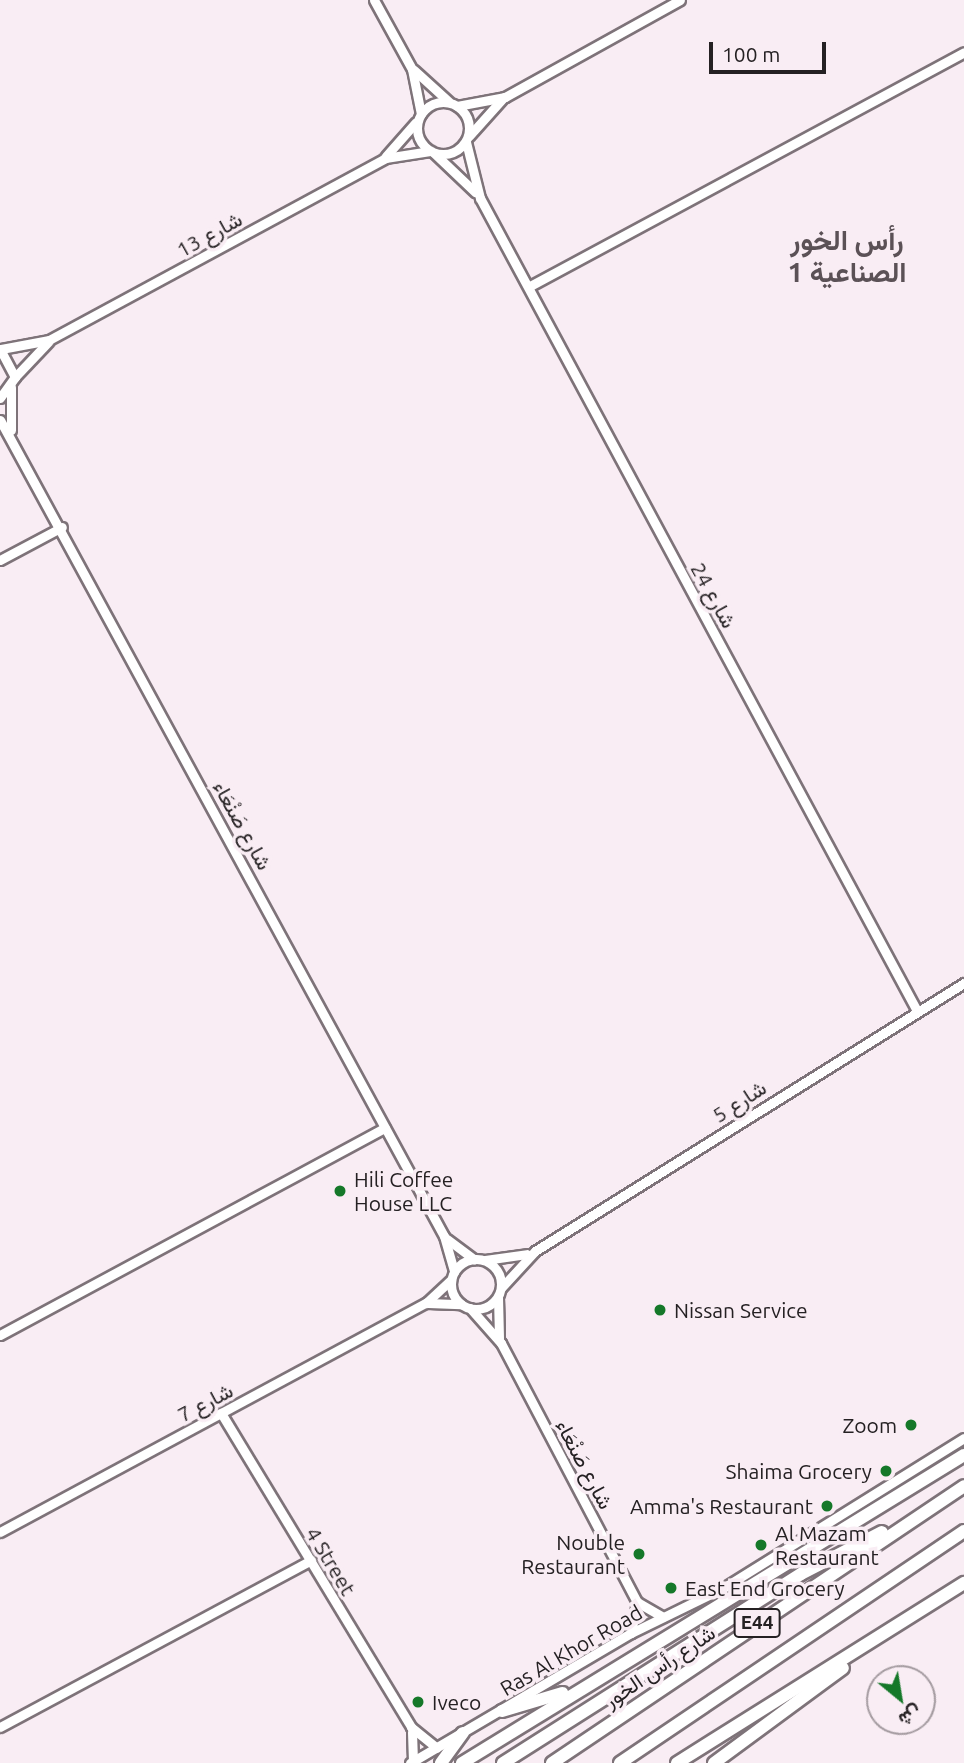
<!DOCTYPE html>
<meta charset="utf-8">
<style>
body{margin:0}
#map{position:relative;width:964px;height:1763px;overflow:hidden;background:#f9edf4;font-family:Ubuntu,Vazirmatn,sans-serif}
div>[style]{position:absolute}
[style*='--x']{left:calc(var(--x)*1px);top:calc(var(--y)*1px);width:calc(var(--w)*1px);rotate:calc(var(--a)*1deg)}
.roads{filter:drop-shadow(2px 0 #7e7379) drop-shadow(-2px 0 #7e7379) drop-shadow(0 2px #7e7379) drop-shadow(0 -2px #7e7379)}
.minor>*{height:9px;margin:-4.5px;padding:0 4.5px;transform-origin:4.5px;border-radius:4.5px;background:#fff}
.minor>.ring{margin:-4.5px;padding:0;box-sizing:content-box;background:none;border:9px solid #fff;border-radius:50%}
.highway>*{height:12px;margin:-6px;padding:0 6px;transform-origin:6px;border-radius:6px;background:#fff}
.dots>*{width:19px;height:19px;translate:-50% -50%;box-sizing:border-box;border:4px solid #f9edf4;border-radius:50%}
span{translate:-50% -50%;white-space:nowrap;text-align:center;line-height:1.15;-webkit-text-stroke:7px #f9edf4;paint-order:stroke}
.shield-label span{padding:2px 5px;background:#f9edf4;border:2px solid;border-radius:5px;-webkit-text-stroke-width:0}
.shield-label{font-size:19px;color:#252123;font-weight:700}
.street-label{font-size:21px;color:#252123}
.poi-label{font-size:21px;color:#252123}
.left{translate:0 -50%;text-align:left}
.right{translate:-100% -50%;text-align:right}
.district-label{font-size:28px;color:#5b5156;font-weight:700}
.north{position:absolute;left:866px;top:1665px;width:70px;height:70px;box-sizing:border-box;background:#f9edf4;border:2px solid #a49ba0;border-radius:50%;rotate:150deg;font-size:19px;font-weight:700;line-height:28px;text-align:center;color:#252123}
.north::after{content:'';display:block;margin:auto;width:24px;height:32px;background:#157829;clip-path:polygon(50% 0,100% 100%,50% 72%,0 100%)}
.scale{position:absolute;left:709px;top:42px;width:117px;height:32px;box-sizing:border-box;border:4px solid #252123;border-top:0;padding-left:9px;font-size:21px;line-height:24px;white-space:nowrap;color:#252123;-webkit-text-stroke:5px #f9edf4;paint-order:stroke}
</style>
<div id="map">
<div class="roads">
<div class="minor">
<div style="--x:374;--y:0;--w:79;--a:61.2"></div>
<div style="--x:412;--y:69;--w:46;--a:78.7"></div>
<div style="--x:414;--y:70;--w:47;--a:42.4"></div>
<div class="ring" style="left:417px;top:102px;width:43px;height:43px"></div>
<div style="--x:457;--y:106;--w:49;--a:-10.6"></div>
<div style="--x:505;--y:97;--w:200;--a:-29"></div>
<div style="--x:469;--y:136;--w:52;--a:-48.1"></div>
<div style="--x:466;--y:142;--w:58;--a:76"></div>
<div style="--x:480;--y:198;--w:921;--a:61.74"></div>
<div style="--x:434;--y:153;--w:57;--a:43.6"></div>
<div style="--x:386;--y:156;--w:45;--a:-48.6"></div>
<div style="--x:530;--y:286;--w:493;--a:-28.3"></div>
<div style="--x:0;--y:349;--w:32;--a:62"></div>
<div style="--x:15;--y:377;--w:26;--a:126"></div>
<div style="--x:1;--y:349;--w:49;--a:-10.6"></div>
<div style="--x:49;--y:340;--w:382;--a:-28.4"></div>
<div style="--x:385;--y:158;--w:46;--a:-8.8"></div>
<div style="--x:15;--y:377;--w:48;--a:-46.7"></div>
<div style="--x:0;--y:420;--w:929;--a:61.45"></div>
<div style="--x:444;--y:1236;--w:37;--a:74"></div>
<div style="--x:11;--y:430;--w:43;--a:-90"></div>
<div style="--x:0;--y:560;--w:70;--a:-28"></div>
<div style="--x:447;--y:1239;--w:34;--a:37"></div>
<div class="ring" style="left:451px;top:1259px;width:41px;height:41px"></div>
<div style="--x:485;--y:1260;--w:42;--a:-8.1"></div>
<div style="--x:501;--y:1288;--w:50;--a:-47.4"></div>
<div style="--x:535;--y:1251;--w:506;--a:-31.99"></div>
<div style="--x:498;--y:1297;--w:41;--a:88.6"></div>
<div style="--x:428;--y:1303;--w:33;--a:2"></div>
<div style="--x:470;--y:1308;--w:47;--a:48.5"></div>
<div style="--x:501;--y:1343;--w:293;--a:62.3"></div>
<div style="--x:637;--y:1602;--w:30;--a:30"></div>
<div style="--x:0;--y:1335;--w:437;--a:-28.3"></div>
<div style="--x:221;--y:1413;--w:367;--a:58.8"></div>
<div style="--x:411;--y:1727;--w:33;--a:39"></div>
<div style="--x:0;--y:1532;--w:484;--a:-28.3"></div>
<div style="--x:426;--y:1303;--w:34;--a:-43"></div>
<div style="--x:631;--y:1633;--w:32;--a:-79"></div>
<div style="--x:0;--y:1727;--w:353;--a:-28.2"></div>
<div style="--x:412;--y:1732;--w:29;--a:88"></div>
<div style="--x:410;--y:1763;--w:256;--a:-30.5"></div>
<div style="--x:631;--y:1633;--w:102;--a:-26.1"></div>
<div style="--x:723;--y:1588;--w:284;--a:-31.9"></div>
</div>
<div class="highway">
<div style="--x:502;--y:1711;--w:63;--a:-16.7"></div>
<div style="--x:441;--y:1763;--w:37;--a:-54"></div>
<div style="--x:462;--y:1763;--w:589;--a:-31.53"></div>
<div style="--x:503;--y:1763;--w:353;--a:-32.4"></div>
<div style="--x:801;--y:1574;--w:91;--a:-27.4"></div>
<div style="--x:552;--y:1763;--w:496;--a:-33.9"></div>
<div style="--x:620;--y:1763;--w:415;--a:-34"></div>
<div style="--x:677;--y:1763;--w:339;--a:-32.1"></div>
<div style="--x:714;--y:1763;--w:160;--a:-36.4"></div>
</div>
</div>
<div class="dots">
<div style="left:340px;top:1191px;background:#157829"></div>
<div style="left:660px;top:1310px;background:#157829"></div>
<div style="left:911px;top:1425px;background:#157829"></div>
<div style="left:886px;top:1471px;background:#157829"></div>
<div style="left:827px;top:1506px;background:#157829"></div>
<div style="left:761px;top:1545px;background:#157829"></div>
<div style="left:639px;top:1554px;background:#157829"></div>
<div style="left:671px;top:1588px;background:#157829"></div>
<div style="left:418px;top:1702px;background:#157829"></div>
</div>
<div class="shield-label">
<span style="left:757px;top:1623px">E44</span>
</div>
<div class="street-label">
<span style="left:209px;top:234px;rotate:-29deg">شارع 13</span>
<span style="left:714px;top:595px;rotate:61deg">شارع 24</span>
<span style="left:243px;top:825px;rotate:61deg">شارع صَنْعَاء</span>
<span style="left:739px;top:1101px;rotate:-33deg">شارع 5</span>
<span style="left:205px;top:1402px;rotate:-28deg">شارع 7</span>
<span style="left:585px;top:1464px;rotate:62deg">شارع صَنْعَاء</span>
<span style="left:331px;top:1561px;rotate:59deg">4 Street</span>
<span style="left:571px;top:1650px;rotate:-30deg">Ras Al Khor Road</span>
<span style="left:659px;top:1666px;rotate:-34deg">شارع رأس الخور</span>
</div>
<div class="poi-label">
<span class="left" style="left:354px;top:1191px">Hili Coffee<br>House LLC</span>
<span class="left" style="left:674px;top:1310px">Nissan Service</span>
<span class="right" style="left:897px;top:1425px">Zoom</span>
<span class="right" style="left:872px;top:1471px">Shaima Grocery</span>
<span class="right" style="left:813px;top:1506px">Amma's Restaurant</span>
<span class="left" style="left:775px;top:1545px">Al Mazam<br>Restaurant</span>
<span class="right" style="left:625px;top:1554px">Nouble<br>Restaurant</span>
<span class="left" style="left:685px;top:1588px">East End Grocery</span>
<span class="left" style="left:432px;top:1702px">Iveco</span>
</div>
<div class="district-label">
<span style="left:847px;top:256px">رأس الخور<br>الصناعية 1</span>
</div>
<div class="north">ش</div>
<div class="scale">100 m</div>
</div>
